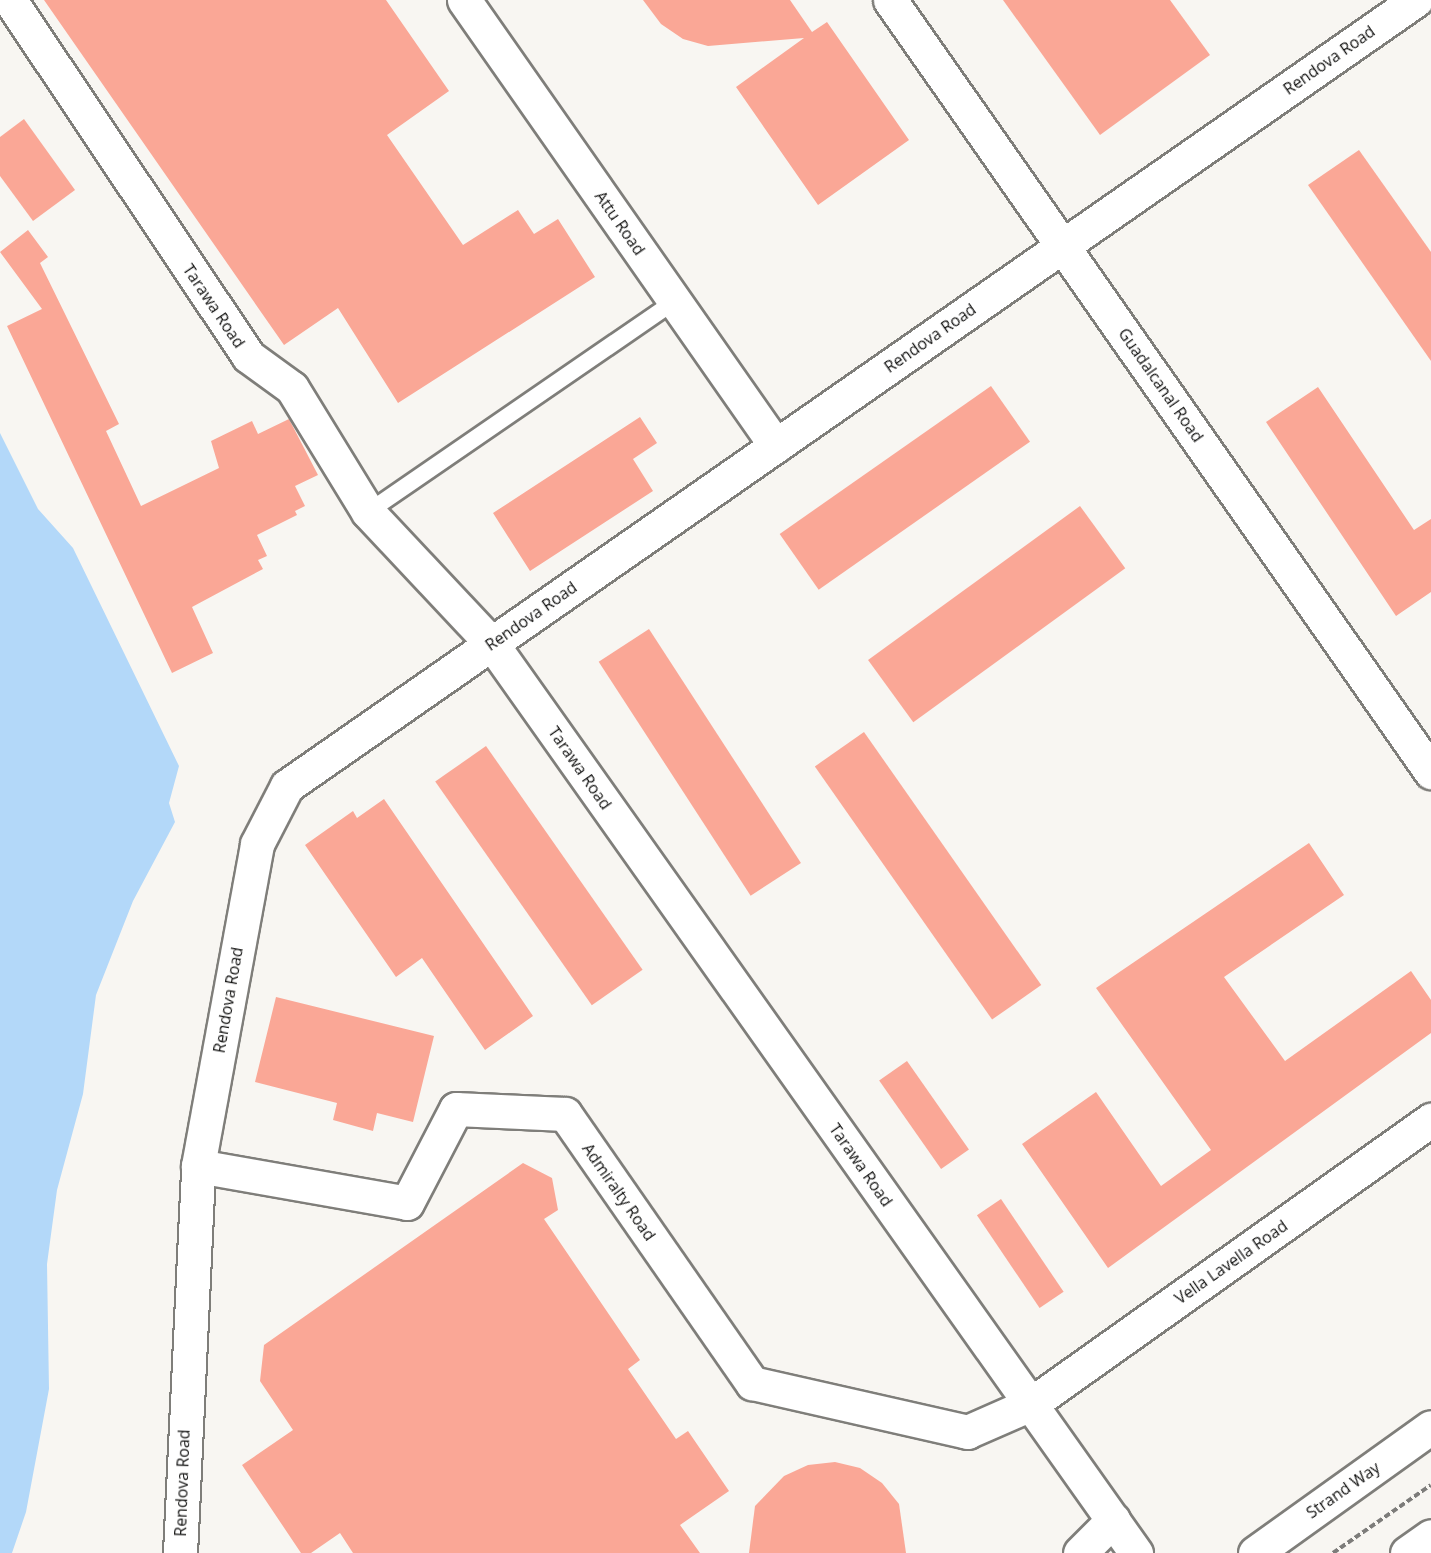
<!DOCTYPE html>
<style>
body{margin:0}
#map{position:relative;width:1431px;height:1553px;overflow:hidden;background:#f8f6f2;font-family:"Open Sans",sans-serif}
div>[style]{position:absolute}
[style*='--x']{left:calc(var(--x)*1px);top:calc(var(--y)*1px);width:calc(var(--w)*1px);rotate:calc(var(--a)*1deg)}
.water>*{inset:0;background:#b3d8f9}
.building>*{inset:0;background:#faa796;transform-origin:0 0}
.path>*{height:4px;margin-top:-2px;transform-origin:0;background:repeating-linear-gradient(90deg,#7d7c7a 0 6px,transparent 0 9px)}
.roads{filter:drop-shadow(2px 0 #7f7e7a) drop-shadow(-2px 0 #7f7e7a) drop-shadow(0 2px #7f7e7a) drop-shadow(0 -2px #7f7e7a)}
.service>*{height:16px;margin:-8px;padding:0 8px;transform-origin:8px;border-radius:8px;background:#fff}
.minor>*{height:33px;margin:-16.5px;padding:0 16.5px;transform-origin:16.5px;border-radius:16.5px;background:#fff}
.trunk>*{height:33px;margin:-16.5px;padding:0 16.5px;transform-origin:16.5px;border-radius:16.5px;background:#fff}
span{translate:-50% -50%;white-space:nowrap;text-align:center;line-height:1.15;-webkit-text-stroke:4.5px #fff;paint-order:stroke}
.street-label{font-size:16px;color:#121211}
</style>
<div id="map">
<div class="water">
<div style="clip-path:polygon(0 433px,38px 509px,73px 548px,179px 766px,169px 803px,175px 822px,133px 901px,96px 995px,83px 1094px,57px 1190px,47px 1264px,49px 1389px,26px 1512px,12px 1553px,0 1553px)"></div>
</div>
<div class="building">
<div style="clip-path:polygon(44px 0,386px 0,449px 91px,387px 135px,463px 245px,518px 210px,534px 234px,558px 219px,595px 277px,398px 403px,338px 308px,284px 345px)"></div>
<div style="clip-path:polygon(643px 0,790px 0,812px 32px,827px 22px,909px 140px,818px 205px,736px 87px,804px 38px,708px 46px,683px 39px,661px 24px)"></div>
<div style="clip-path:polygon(1003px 0,1170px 0,1210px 55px,1100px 135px)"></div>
<div style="clip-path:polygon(24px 119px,75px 190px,33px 221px,0 176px,0 137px)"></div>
<div style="clip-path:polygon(1359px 150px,1431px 252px,1431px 361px,1308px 185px)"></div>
<div style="clip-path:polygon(28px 230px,48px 257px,40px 263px,119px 424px,106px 431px,141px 506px,219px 468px,211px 441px,252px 421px,258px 434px,289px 419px,318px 475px,295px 486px,305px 506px,295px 511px,297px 515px,257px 535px,267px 556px,258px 560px,263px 569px,192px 607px,213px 653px,172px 673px,7px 326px,42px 309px,0 252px)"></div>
<div style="left:991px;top:386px;width:68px;height:258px;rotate:55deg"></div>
<div style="clip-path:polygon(1318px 387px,1414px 530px,1431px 519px,1431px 592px,1396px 616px,1266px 422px)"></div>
<div style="clip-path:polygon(640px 417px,657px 443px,633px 459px,653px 491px,530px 571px,493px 513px)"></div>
<div style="left:1080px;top:506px;width:77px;height:262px;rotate:54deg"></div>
<div style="left:649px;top:629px;width:279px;height:60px;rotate:57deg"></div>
<div style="left:864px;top:732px;width:309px;height:60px;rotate:55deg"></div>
<div style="left:486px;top:746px;width:273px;height:62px;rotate:55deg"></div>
<div style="clip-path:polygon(384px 799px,533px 1016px,485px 1050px,422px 958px,396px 977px,305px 845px,353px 811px,357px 818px)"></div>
<div style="clip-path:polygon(1309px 843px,1344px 895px,1224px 977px,1285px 1061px,1411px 971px,1431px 1000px,1431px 1033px,1108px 1268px,1022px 1144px,1096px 1092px,1161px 1186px,1211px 1150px,1096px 988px)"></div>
<div style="clip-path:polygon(276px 997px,434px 1036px,413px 1122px,377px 1113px,373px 1131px,333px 1120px,337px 1103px,255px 1082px)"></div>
<div style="left:907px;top:1061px;width:108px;height:34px;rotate:55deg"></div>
<div style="clip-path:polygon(523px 1163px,552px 1178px,558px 1210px,544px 1219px,640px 1360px,628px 1369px,676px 1439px,688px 1431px,729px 1491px,680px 1525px,700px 1553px,353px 1553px,340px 1533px,311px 1553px,301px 1553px,242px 1465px,293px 1430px,260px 1381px,264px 1345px)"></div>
<div style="left:1001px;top:1199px;width:112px;height:29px;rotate:56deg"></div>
<div style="clip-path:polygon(835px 1462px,860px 1468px,882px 1483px,899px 1504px,906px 1553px,749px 1553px,755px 1506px,784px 1476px,808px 1465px)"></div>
</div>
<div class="path">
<div style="--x:1333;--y:1553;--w:119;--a:-34.8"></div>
</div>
<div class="roads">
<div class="service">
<div style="--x:368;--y:512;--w:373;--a:-34.5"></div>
</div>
<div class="minor">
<div style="--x:10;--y:0;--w:428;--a:56.2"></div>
<div style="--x:248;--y:356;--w:54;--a:36"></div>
<div style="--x:292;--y:388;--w:145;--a:58.5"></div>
<div style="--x:368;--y:512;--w:181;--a:46.8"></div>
<div style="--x:492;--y:644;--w:1114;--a:54.68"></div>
<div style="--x:464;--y:0;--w:544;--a:55.03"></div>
<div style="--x:890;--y:0;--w:943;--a:54.98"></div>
<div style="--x:198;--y:1166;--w:212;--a:10"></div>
<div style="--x:407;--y:1203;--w:106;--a:-62.5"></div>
<div style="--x:456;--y:1109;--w:109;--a:2.6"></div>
<div style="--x:565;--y:1114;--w:328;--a:55.2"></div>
<div style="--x:752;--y:1383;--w:221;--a:12.8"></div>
<div style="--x:967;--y:1432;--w:70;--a:-23.6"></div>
<div style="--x:1031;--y:1404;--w:491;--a:-35.4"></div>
<div style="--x:180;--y:1553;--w:387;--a:-87.3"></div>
<div style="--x:198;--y:1166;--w:327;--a:-79.6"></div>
<div style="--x:257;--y:844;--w:65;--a:-62.7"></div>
<div style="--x:287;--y:786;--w:1376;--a:-34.85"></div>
<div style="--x:1080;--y:1553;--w:47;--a:-45"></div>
<div style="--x:1255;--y:1553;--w:216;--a:-35.6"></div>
</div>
<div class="trunk">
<div style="--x:1407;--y:1553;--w:29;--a:-35"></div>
</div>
</div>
<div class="street-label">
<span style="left:1329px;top:60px;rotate:-35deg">Rendova Road</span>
<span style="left:620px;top:223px;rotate:55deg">Attu Road</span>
<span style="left:214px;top:306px;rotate:56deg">Tarawa Road</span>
<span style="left:930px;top:338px;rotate:-35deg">Rendova Road</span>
<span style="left:1161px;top:385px;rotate:55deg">Guadalcanal Road</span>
<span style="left:531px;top:616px;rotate:-35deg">Rendova Road</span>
<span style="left:580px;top:768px;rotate:55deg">Tarawa Road</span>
<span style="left:228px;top:1000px;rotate:-80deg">Rendova Road</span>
<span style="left:861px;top:1165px;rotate:55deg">Tarawa Road</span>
<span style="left:619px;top:1192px;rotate:55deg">Admiralty Road</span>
<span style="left:1231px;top:1262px;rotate:-35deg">Vella Lavella Road</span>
<span style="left:182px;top:1483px;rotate:-88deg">Rendova Road</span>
<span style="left:1343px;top:1490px;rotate:-35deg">Strand Way</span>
</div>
</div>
